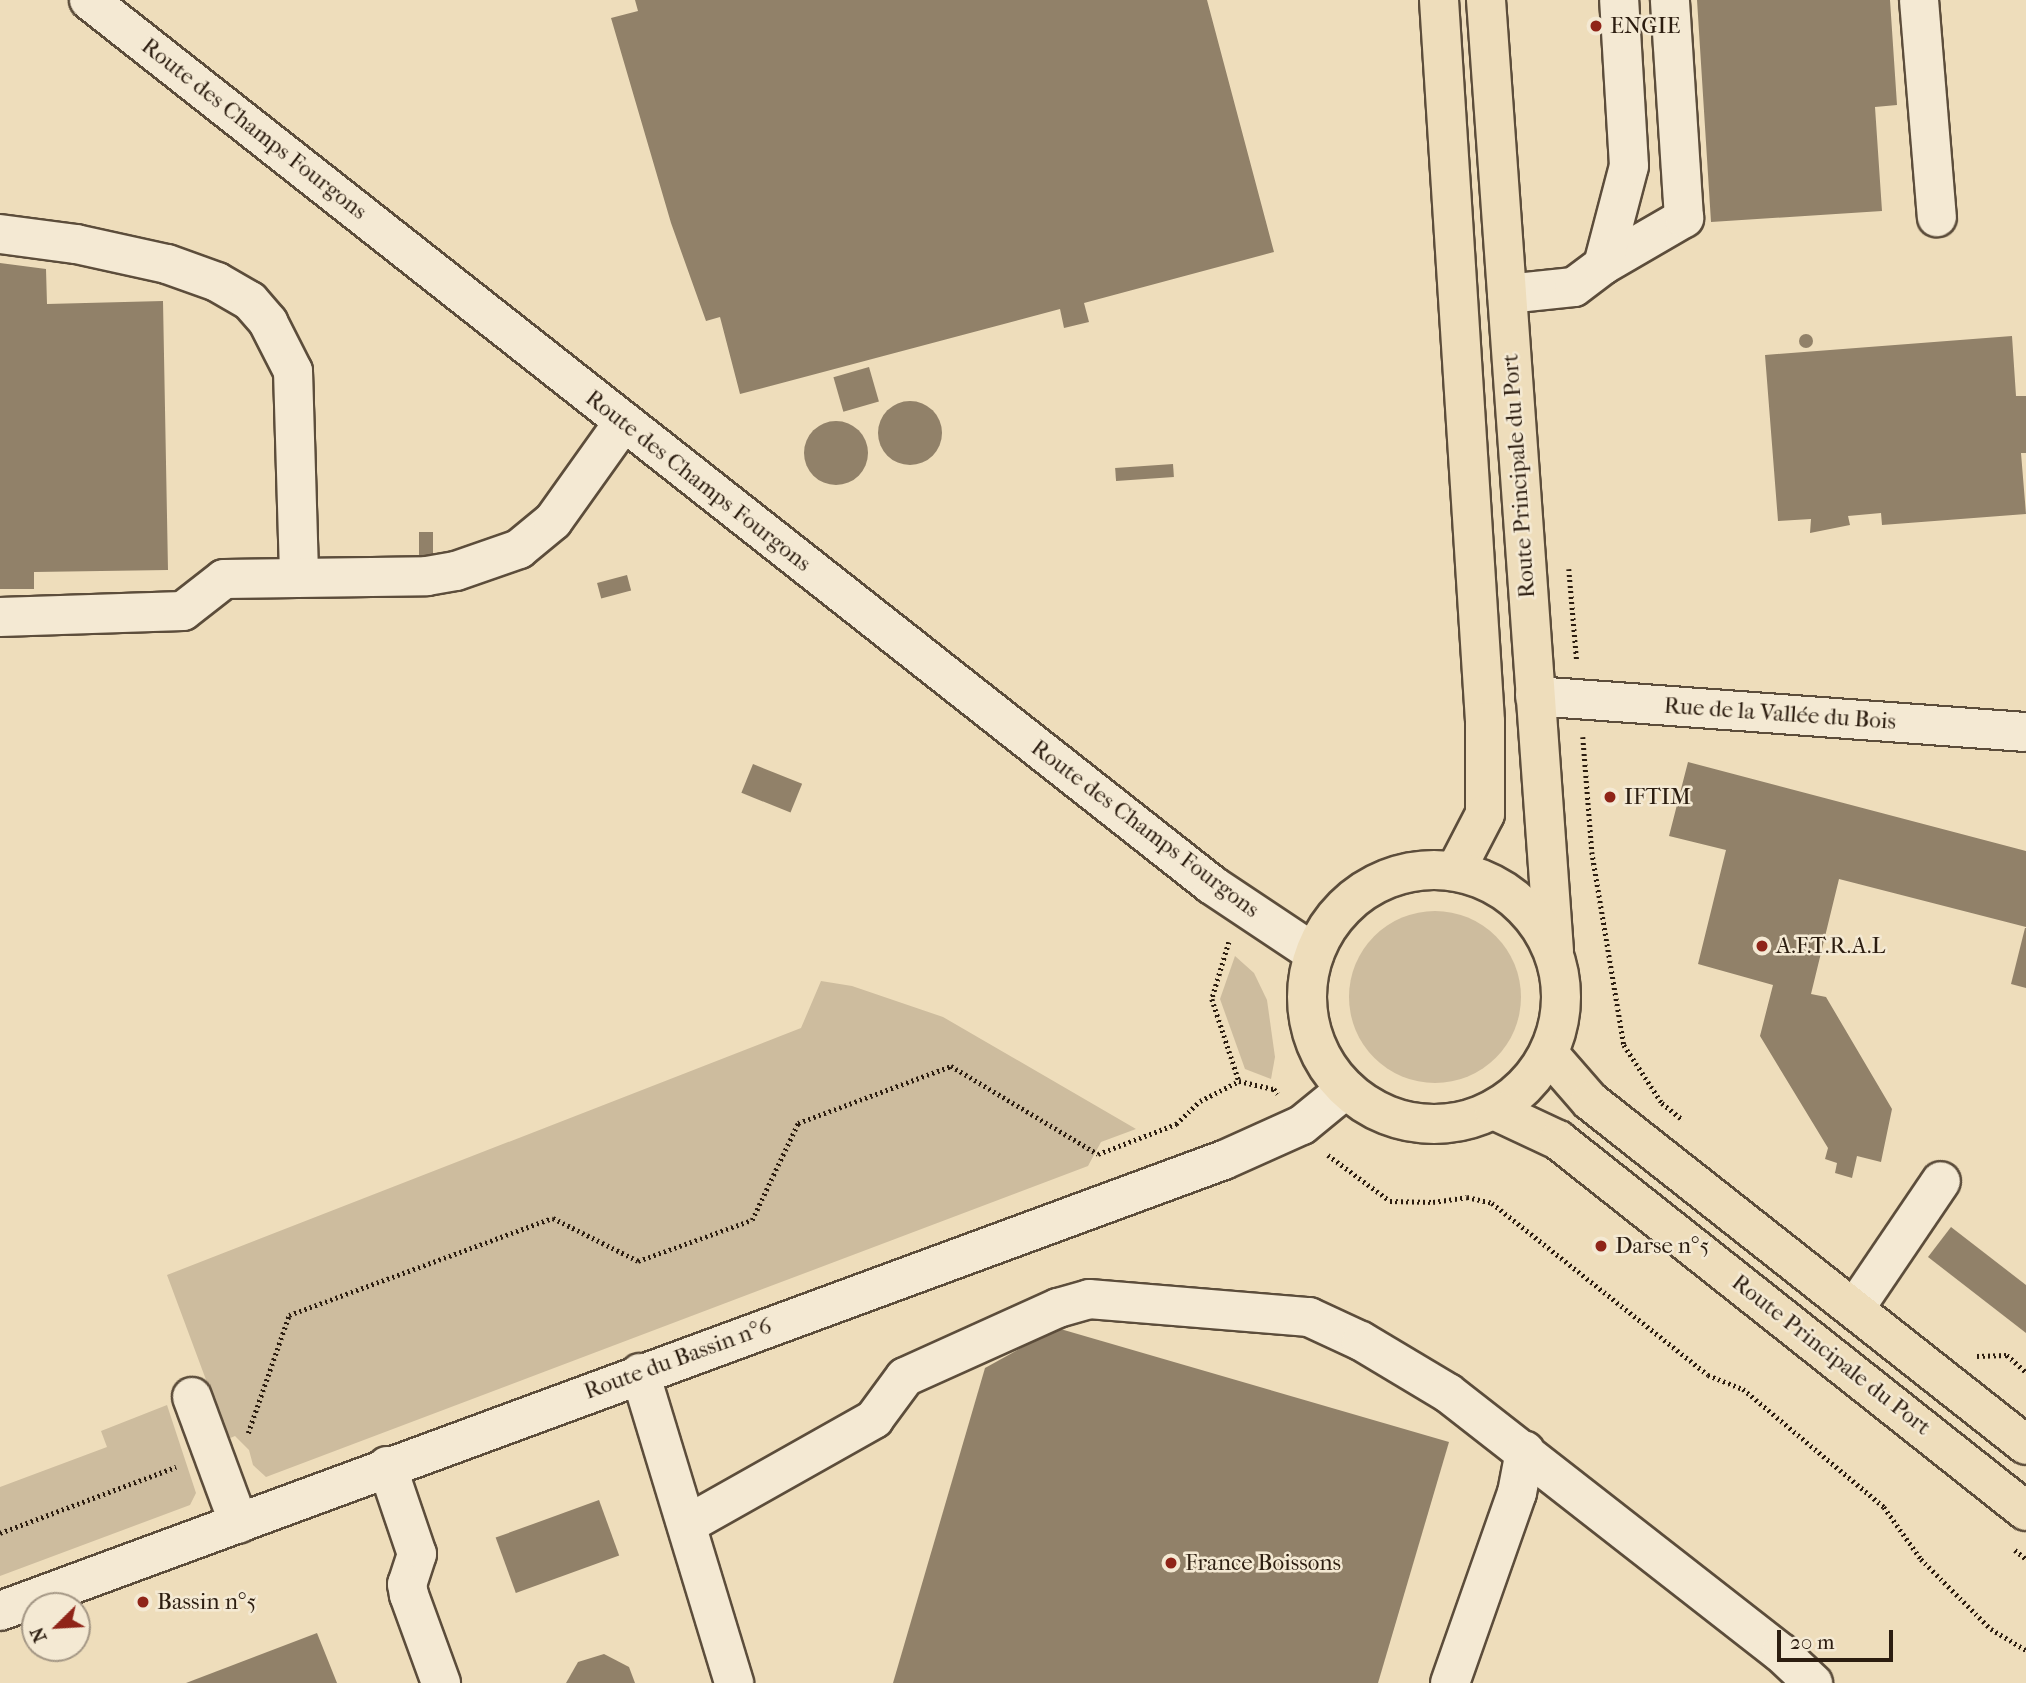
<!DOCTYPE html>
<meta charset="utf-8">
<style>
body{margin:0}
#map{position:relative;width:2026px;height:1683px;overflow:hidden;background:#edb;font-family:"IM FELL French Canon",serif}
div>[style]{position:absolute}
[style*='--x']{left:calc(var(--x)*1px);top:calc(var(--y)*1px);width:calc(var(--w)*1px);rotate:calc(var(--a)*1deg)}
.green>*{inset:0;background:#cdbc9e}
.round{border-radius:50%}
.building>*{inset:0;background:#918169;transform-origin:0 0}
.path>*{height:4.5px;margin-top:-2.25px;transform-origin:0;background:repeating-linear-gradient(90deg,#2c1d10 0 2px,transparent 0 5.5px)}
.roads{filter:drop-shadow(2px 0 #5c4d3b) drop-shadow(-2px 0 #5c4d3b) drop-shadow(0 2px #5c4d3b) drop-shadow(0 -2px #5c4d3b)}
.minor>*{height:38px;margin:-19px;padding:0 19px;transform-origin:19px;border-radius:19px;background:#f4e9d3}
.major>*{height:38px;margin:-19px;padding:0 19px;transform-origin:19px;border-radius:19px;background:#edb}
.major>.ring{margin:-19px;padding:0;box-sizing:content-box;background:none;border:38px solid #edb;border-radius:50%}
.dots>*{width:19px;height:19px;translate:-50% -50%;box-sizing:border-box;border:4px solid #f4e9d3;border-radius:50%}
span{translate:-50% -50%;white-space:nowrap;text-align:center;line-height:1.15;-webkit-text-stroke:5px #f4e9d3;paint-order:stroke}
.poi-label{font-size:23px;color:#2c1d10}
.left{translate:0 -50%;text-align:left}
.street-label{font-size:23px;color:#2c1d10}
.north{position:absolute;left:21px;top:1592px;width:70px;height:70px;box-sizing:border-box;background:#f4e9d3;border:2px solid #a49785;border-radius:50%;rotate:246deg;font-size:19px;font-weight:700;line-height:28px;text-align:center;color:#2c1d10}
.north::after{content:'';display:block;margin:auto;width:24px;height:32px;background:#8f2418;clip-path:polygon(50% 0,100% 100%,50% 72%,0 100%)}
.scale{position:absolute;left:1777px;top:1630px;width:116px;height:32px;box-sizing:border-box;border:4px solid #2c1d10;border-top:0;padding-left:9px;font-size:21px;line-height:24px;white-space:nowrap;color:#2c1d10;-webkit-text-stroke:5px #f4e9d3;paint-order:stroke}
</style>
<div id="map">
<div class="green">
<div class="round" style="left:1349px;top:911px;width:172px;height:172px"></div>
<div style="clip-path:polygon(1235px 956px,1254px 973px,1267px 1000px,1275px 1057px,1271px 1079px,1245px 1069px,1220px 999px)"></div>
<div style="clip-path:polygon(821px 981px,852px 986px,943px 1017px,1136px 1129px,1101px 1142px,1088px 1166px,266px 1477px,253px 1465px,249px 1450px,235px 1436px,228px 1439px,167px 1275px,801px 1028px)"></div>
<div style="clip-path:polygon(167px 1405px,196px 1493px,190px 1505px,0 1576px,0 1487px,107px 1447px,101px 1431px)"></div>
</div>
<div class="building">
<div style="clip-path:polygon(635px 0,1207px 0,1274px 252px,1084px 303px,1089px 322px,1064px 328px,1060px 309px,740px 394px,720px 317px,706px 321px,671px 223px,611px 18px,638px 11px)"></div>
<div style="clip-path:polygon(1697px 0,1890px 0,1897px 105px,1875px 107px,1882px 211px,1711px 222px)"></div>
<div style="clip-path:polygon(0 263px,46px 269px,47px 304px,163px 301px,168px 570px,34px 572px,34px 589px,0 589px)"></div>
<div class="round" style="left:1799px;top:334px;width:14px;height:14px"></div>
<div style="clip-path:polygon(2012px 336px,2016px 396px,2026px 396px,2026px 453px,2021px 453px,2026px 514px,1882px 525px,1881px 513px,1848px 516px,1850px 525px,1810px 533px,1811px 519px,1778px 521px,1765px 355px)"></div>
<div style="left:869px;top:367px;width:36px;height:37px;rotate:74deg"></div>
<div class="round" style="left:878px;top:401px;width:64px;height:64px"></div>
<div class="round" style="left:804px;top:421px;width:64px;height:64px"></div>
<div style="left:1173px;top:464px;width:13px;height:58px;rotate:86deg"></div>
<div style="left:419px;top:532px;width:14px;height:23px"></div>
<div style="left:627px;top:575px;width:16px;height:31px;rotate:75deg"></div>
<div style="clip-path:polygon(1688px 762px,2026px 851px,2026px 927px,1839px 879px,1811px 994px,1826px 997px,1892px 1109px,1881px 1162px,1857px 1156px,1852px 1178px,1835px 1173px,1837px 1163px,1825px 1159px,1828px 1148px,1760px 1036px,1773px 985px,1698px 964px,1726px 850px,1669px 836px)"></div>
<div style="left:753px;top:764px;width:53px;height:31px;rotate:22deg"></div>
<div style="clip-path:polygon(2025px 928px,2026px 928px,2026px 988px,2011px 984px)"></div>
<div style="clip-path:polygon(1951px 1227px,2026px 1285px,2026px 1333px,1928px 1257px)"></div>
<div style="clip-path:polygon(1057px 1328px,1449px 1442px,1378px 1683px,893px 1683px,985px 1368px)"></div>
<div style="left:599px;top:1500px;width:59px;height:110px;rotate:70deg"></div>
<div style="clip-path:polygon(317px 1633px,337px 1683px,186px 1683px)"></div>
<div style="clip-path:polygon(604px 1654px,629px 1667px,635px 1683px,566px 1683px,578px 1662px)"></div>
</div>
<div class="path">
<div style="--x:1569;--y:569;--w:93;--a:85.1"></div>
<div style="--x:1583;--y:737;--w:115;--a:85.5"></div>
<div style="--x:1592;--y:852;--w:196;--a:80.6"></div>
<div style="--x:1624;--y:1045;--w:69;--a:56.8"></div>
<div style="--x:1662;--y:1103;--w:27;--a:39"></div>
<div style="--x:1229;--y:942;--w:59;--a:106.6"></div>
<div style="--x:1212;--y:999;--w:86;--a:71.8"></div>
<div style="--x:1328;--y:1155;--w:77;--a:36.6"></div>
<div style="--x:1390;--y:1201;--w:43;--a:1.3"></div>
<div style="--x:1433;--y:1202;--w:34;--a:-8"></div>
<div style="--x:1467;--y:1197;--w:26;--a:13"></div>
<div style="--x:1492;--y:1203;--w:276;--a:38.5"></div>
<div style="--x:1708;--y:1375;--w:38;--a:22"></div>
<div style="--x:1743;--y:1389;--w:184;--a:39.9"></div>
<div style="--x:1884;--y:1507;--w:64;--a:54.6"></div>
<div style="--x:1921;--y:1559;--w:99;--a:45"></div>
<div style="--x:1991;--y:1629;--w:41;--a:31"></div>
<div style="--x:1977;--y:1356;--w:30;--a:-2"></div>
<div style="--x:2007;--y:1355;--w:25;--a:42"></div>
<div style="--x:248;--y:1433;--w:125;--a:-70.8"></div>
<div style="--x:289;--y:1315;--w:281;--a:-20.2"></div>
<div style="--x:553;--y:1218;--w:95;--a:26.8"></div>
<div style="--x:638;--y:1261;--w:121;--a:-19.8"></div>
<div style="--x:752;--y:1220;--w:107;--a:-64.6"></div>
<div style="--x:798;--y:1123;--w:163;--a:-20.4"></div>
<div style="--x:951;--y:1066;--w:171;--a:30.9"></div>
<div style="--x:1098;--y:1154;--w:84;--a:-21"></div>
<div style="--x:1176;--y:1124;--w:33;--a:-44"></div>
<div style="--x:1200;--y:1101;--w:44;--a:-27.1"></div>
<div style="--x:1239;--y:1081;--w:36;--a:13"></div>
<div style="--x:1274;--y:1089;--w:6;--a:51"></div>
<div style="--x:0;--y:1533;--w:188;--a:-20.6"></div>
<div style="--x:2015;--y:1550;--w:14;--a:39"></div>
</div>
<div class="roads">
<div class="minor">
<div style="--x:89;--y:0;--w:1430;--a:38.24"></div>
<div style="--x:1212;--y:885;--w:123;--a:33.7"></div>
<div style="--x:1919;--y:0;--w:218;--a:85.3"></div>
<div style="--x:0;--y:234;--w:77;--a:7.5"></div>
<div style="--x:76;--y:244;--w:93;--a:12.4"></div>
<div style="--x:167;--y:264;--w:53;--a:19.8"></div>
<div style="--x:217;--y:282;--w:38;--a:30"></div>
<div style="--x:250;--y:301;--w:28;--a:49"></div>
<div style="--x:268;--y:322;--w:55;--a:63"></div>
<div style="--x:293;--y:371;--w:206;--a:88.3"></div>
<div style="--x:1603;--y:265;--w:94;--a:-30.1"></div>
<div style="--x:1684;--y:218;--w:218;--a:-93.7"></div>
<div style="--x:1507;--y:294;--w:67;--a:-6"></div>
<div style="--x:1574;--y:287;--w:36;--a:-37"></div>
<div style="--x:1603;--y:265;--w:102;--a:-75.3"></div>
<div style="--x:1629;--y:166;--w:166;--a:-93.4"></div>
<div style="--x:0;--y:617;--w:183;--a:-1.9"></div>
<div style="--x:183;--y:611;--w:52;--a:-38"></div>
<div style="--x:224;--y:579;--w:203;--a:-0.8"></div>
<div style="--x:427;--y:576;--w:29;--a:-10"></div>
<div style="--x:456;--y:571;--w:67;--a:-19.2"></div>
<div style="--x:519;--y:549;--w:44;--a:-39.5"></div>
<div style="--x:553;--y:521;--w:120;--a:-54.5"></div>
<div style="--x:1535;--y:696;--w:492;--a:4.2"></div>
<div style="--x:1855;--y:1308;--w:153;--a:-55.9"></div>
<div style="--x:640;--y:1373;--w:324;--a:73.1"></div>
<div style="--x:192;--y:1397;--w:135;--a:69.7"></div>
<div style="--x:387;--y:1466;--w:93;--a:71.2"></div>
<div style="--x:417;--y:1554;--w:32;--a:108"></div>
<div style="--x:407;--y:1584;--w:11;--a:80"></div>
<div style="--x:409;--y:1595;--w:94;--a:70"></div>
<div style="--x:688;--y:1524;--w:214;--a:-29.4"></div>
<div style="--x:874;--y:1419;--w:52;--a:-53.6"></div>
<div style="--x:905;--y:1377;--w:168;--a:-24.3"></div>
<div style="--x:1058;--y:1308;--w:32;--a:-16"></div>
<div style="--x:1089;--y:1299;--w:221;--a:4.7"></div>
<div style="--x:1309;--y:1317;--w:57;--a:24.8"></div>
<div style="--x:1361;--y:1341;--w:101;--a:30.9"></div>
<div style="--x:1448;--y:1393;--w:422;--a:38"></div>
<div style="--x:1781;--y:1653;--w:44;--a:43.2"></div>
<div style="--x:0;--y:1611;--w:1304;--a:-20.23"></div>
<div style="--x:1224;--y:1160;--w:85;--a:-24.2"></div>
<div style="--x:1302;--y:1125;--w:57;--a:-39.3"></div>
<div style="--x:1450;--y:1683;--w:201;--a:-70.6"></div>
<div style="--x:1517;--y:1493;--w:43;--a:-79.2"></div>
</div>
<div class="major">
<div style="--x:1439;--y:0;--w:723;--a:86.35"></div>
<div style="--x:1485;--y:722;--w:92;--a:90"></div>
<div style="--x:1485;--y:814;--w:63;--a:117.4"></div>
<div style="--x:1486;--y:0;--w:953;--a:85.91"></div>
<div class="ring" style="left:1307px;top:870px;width:216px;height:216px"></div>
<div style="--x:1549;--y:1054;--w:62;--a:48.9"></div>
<div style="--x:1590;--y:1101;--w:555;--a:38.27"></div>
<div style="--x:1494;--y:1110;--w:71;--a:25.1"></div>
<div style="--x:1558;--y:1140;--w:597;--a:38.41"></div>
</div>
</div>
<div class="dots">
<div style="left:1596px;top:26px;background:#8f2418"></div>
<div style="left:1610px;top:797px;background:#8f2418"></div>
<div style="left:1762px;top:946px;background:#8f2418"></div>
<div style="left:1601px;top:1246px;background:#8f2418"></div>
<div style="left:1171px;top:1563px;background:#8f2418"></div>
<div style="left:143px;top:1602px;background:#8f2418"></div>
</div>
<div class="poi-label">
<span class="left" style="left:1610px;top:26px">ENGIE</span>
<span class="left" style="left:1624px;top:797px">IFTIM</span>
<span class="left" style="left:1776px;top:946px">A.F.T.R.A.L</span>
<span class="left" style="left:1615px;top:1246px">Darse n°5</span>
<span class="left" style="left:1185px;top:1563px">France Boissons</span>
<span class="left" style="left:157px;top:1602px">Bassin n°5</span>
</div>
<div class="street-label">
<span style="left:254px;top:129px;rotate:38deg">Route des Champs Fourgons</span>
<span style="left:1519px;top:476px;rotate:-94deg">Route Principale du Port</span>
<span style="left:698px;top:481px;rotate:38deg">Route des Champs Fourgons</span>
<span style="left:1780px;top:714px;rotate:4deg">Rue de la Vallée du Bois</span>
<span style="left:1145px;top:829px;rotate:37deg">Route des Champs Fourgons</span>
<span style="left:1831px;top:1355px;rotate:38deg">Route Principale du Port</span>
<span style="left:678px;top:1359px;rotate:-20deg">Route du Bassin n°6</span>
</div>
<div class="north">N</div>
<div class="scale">20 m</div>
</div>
